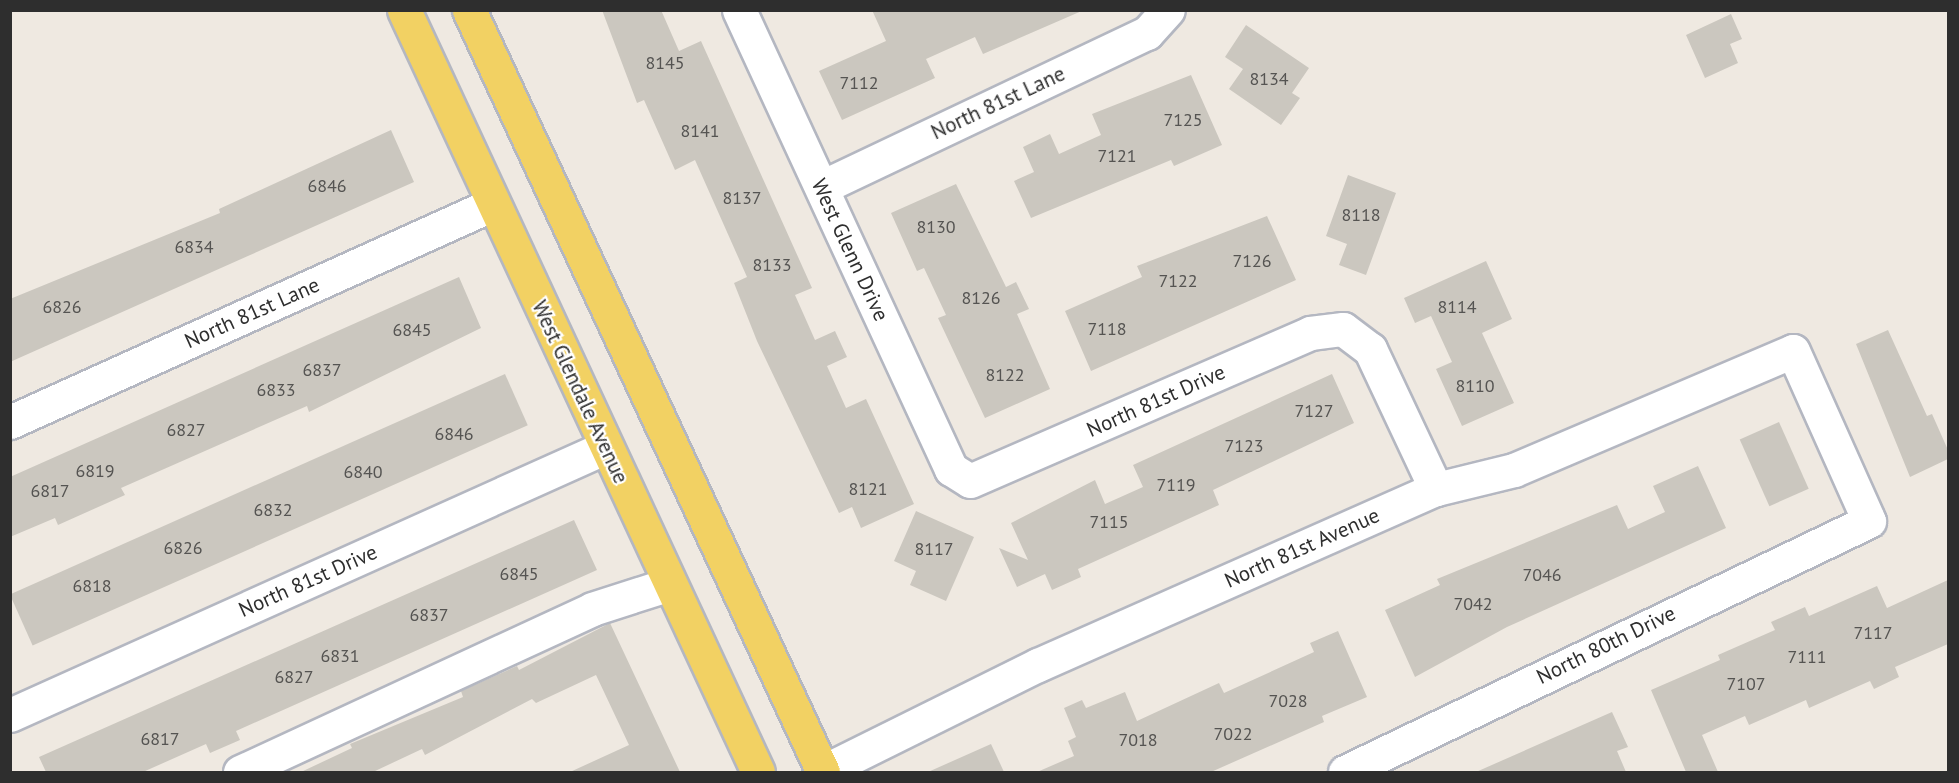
<!DOCTYPE html>
<style>
body{margin:0}
#map{position:relative;width:1959px;height:783px;overflow:hidden;background:#efe9e1;font-family:"PT Sans",sans-serif}
div>[style]{position:absolute}
[style*='--x']{left:calc(var(--x)*1px);top:calc(var(--y)*1px);width:calc(var(--w)*1px);rotate:calc(var(--a)*1deg)}
.building>*{inset:0;background:#cbc7bf;transform-origin:0 0}
.roads{filter:drop-shadow(2px 0 #b4b7c1) drop-shadow(-2px 0 #b4b7c1) drop-shadow(0 2px #b4b7c1) drop-shadow(0 -2px #b4b7c1)}
.minor>*{height:33px;margin:-16.5px;padding:0 16.5px;transform-origin:16.5px;border-radius:16.5px;background:#fff}
.major>*{height:33px;margin:-16.5px;padding:0 16.5px;transform-origin:16.5px;border-radius:16.5px;background:#f2d163}
span{translate:-50% -50%;white-space:nowrap;text-align:center;line-height:1.15;-webkit-text-stroke:4.5px #fff;paint-order:stroke}
.number-label{font-size:18px;color:#555452}
.number-label span{-webkit-text-stroke-width:0}
.street-label{font-size:21px;color:#2e2e2e}
.frame{position:absolute;inset:0;border:12px solid #2e2e2e;pointer-events:none}
</style>
<div id="map">
<div class="building">
<div style="clip-path:polygon(602px 10px,661px 10px,679px 51px,701px 41px,812px 288px,795px 295px,815px 340px,835px 331px,847px 357px,827px 366px,846px 408px,866px 399px,914px 504px,861px 528px,852px 507px,839px 513px,757px 341px,734px 283px,747px 277px,695px 160px,675px 170px,644px 100px,637px 103px)"></div>
<div style="clip-path:polygon(872px 10px,1084px 10px,983px 54px,975px 37px,926px 59px,935px 78px,842px 120px,819px 71px,886px 41px)"></div>
<div style="clip-path:polygon(1731px 14px,1742px 39px,1730px 44px,1738px 63px,1705px 78px,1686px 35px)"></div>
<div style="clip-path:polygon(1246px 25px,1309px 68px,1292px 93px,1300px 98px,1281px 125px,1229px 89px,1243px 69px,1225px 57px)"></div>
<div style="clip-path:polygon(1191px 75px,1222px 145px,1174px 166px,1171px 160px,1031px 218px,1014px 181px,1034px 172px,1023px 147px,1050px 134px,1059px 154px,1101px 135px,1092px 114px)"></div>
<div style="clip-path:polygon(391px 130px,414px 182px,10px 362px,10px 299px,220px 213px,219px 209px)"></div>
<div style="clip-path:polygon(1348px 175px,1396px 193px,1366px 275px,1339px 265px,1347px 244px,1326px 236px)"></div>
<div style="clip-path:polygon(956px 184px,1006px 287px,1016px 282px,1029px 309px,1017px 314px,1050px 389px,985px 418px,938px 318px,946px 315px,924px 268px,917px 271px,891px 213px)"></div>
<div style="clip-path:polygon(1267px 216px,1296px 280px,1091px 371px,1065px 311px,1142px 277px,1137px 266px)"></div>
<div style="clip-path:polygon(1486px 261px,1512px 319px,1482px 333px,1514px 403px,1462px 426px,1436px 369px,1452px 362px,1431px 316px,1415px 323px,1404px 298px)"></div>
<div style="clip-path:polygon(459px 277px,481px 328px,309px 412px,307px 406px,121px 488px,125px 495px,58px 525px,55px 518px,10px 537px,10px 477px)"></div>
<div style="clip-path:polygon(1888px 330px,1927px 416px,1932px 414px,1948px 450px,1948px 459px,1910px 477px,1856px 344px)"></div>
<div style="left:505px;top:374px;width:56px;height:542px;rotate:66deg"></div>
<div style="clip-path:polygon(1332px 374px,1354px 423px,1213px 490px,1219px 505px,1078px 569px,1081px 577px,1052px 590px,1045px 574px,1017px 587px,999px 548px,1028px 560px,1011px 523px,1095px 480px,1105px 504px,1143px 487px,1133px 465px)"></div>
<div style="left:1779px;top:422px;width:73px;height:43px;rotate:66deg"></div>
<div style="clip-path:polygon(1698px 466px,1726px 528px,1507px 627px,1415px 677px,1385px 610px,1440px 585px,1437px 579px,1617px 505px,1628px 529px,1665px 512px,1653px 486px)"></div>
<div style="clip-path:polygon(916px 511px,974px 537px,946px 601px,910px 585px,916px 571px,894px 561px)"></div>
<div style="clip-path:polygon(574px 520px,597px 570px,236px 731px,240px 740px,210px 753px,206px 744px,143px 772px,46px 772px,39px 757px)"></div>
<div style="clip-path:polygon(1948px 580px,1948px 644px,1895px 667px,1899px 677px,1874px 689px,1870px 681px,1809px 708px,1806px 700px,1749px 725px,1745px 716px,1702px 735px,1718px 772px,1686px 772px,1651px 690px,1720px 660px,1718px 655px,1775px 630px,1771px 622px,1805px 607px,1809px 616px,1877px 586px,1887px 608px)"></div>
<div style="clip-path:polygon(610px 623px,680px 772px,570px 772px,629px 745px,596px 675px,536px 703px,532px 699px,425px 755px,422px 749px,373px 772px,301px 772px,352px 748px,350px 744px,463px 697px,461px 691px,517px 666px,519px 670px)"></div>
<div style="clip-path:polygon(1338px 631px,1367px 697px,1322px 716px,1324px 722px,1211px 772px,1037px 772px,1074px 756px,1068px 741px,1076px 737px,1064px 708px,1082px 700px,1086px 708px,1125px 692px,1137px 721px,1219px 683px,1224px 693px,1314px 652px,1310px 643px)"></div>
<div style="clip-path:polygon(1612px 712px,1628px 747px,1617px 751px,1626px 772px,1476px 772px)"></div>
<div style="clip-path:polygon(991px 744px,1004px 772px,928px 772px)"></div>
</div>
<div class="roads">
<div class="minor">
<div style="--x:739;--y:10;--w:506;--a:65.21"></div>
<div style="--x:951;--y:469;--w:22;--a:32"></div>
<div style="--x:970;--y:481;--w:371;--a:-23.5"></div>
<div style="--x:1310;--y:333;--w:33;--a:-7"></div>
<div style="--x:1343;--y:329;--w:34;--a:37"></div>
<div style="--x:1370;--y:349;--w:155;--a:64.8"></div>
<div style="--x:822;--y:187;--w:360;--a:-25.4"></div>
<div style="--x:1147;--y:33;--w:31;--a:-48"></div>
<div style="--x:10;--y:422;--w:530;--a:-24.29"></div>
<div style="--x:10;--y:715;--w:653;--a:-24.21"></div>
<div style="--x:240;--y:772;--w:388;--a:-24.8"></div>
<div style="--x:592;--y:609;--w:82;--a:-17.8"></div>
<div style="--x:822;--y:772;--w:241;--a:-26.4"></div>
<div style="--x:1038;--y:665;--w:435;--a:-23.9"></div>
<div style="--x:1436;--y:489;--w:80;--a:-13.7"></div>
<div style="--x:1514;--y:470;--w:303;--a:-23.1"></div>
<div style="--x:1793;--y:351;--w:186;--a:65.9"></div>
<div style="--x:1869;--y:521;--w:581;--a:154.41"></div>
</div>
<div class="major">
<div style="--x:404;--y:10;--w:840;--a:65.08"></div>
<div style="--x:469;--y:10;--w:840;--a:65.08"></div>
</div>
</div>
<div class="number-label">
<span style="left:665px;top:63px">8145</span>
<span style="left:1269px;top:79px">8134</span>
<span style="left:859px;top:83px">7112</span>
<span style="left:1183px;top:120px">7125</span>
<span style="left:700px;top:131px">8141</span>
<span style="left:1117px;top:156px">7121</span>
<span style="left:327px;top:186px">6846</span>
<span style="left:742px;top:198px">8137</span>
<span style="left:1361px;top:215px">8118</span>
<span style="left:936px;top:227px">8130</span>
<span style="left:194px;top:247px">6834</span>
<span style="left:1252px;top:261px">7126</span>
<span style="left:772px;top:265px">8133</span>
<span style="left:1178px;top:281px">7122</span>
<span style="left:981px;top:298px">8126</span>
<span style="left:62px;top:307px">6826</span>
<span style="left:1457px;top:307px">8114</span>
<span style="left:1107px;top:329px">7118</span>
<span style="left:412px;top:330px">6845</span>
<span style="left:322px;top:370px">6837</span>
<span style="left:1005px;top:375px">8122</span>
<span style="left:1475px;top:386px">8110</span>
<span style="left:276px;top:390px">6833</span>
<span style="left:1314px;top:411px">7127</span>
<span style="left:186px;top:430px">6827</span>
<span style="left:454px;top:434px">6846</span>
<span style="left:1244px;top:446px">7123</span>
<span style="left:95px;top:471px">6819</span>
<span style="left:363px;top:472px">6840</span>
<span style="left:1176px;top:485px">7119</span>
<span style="left:868px;top:489px">8121</span>
<span style="left:50px;top:491px">6817</span>
<span style="left:273px;top:510px">6832</span>
<span style="left:1109px;top:522px">7115</span>
<span style="left:183px;top:548px">6826</span>
<span style="left:934px;top:549px">8117</span>
<span style="left:519px;top:574px">6845</span>
<span style="left:1542px;top:575px">7046</span>
<span style="left:92px;top:586px">6818</span>
<span style="left:1473px;top:604px">7042</span>
<span style="left:429px;top:615px">6837</span>
<span style="left:1873px;top:633px">7117</span>
<span style="left:340px;top:656px">6831</span>
<span style="left:1807px;top:657px">7111</span>
<span style="left:294px;top:677px">6827</span>
<span style="left:1746px;top:684px">7107</span>
<span style="left:1288px;top:701px">7028</span>
<span style="left:1233px;top:734px">7022</span>
<span style="left:160px;top:739px">6817</span>
<span style="left:1138px;top:740px">7018</span>
</div>
<div class="street-label">
<span style="left:998px;top:103px;rotate:-25deg">North 81st Lane</span>
<span style="left:850px;top:250px;rotate:65deg">West Glenn Drive</span>
<span style="left:252px;top:313px;rotate:-24deg">North 81st Lane</span>
<span style="left:580px;top:392px;rotate:65deg">West Glendale Avenue</span>
<span style="left:1156px;top:401px;rotate:-24deg">North 81st Drive</span>
<span style="left:1302px;top:548px;rotate:-24deg">North 81st Avenue</span>
<span style="left:308px;top:581px;rotate:-24deg">North 81st Drive</span>
<span style="left:1606px;top:645px;rotate:-26deg">North 80th Drive</span>
</div>
<div class="frame"></div>
</div>
